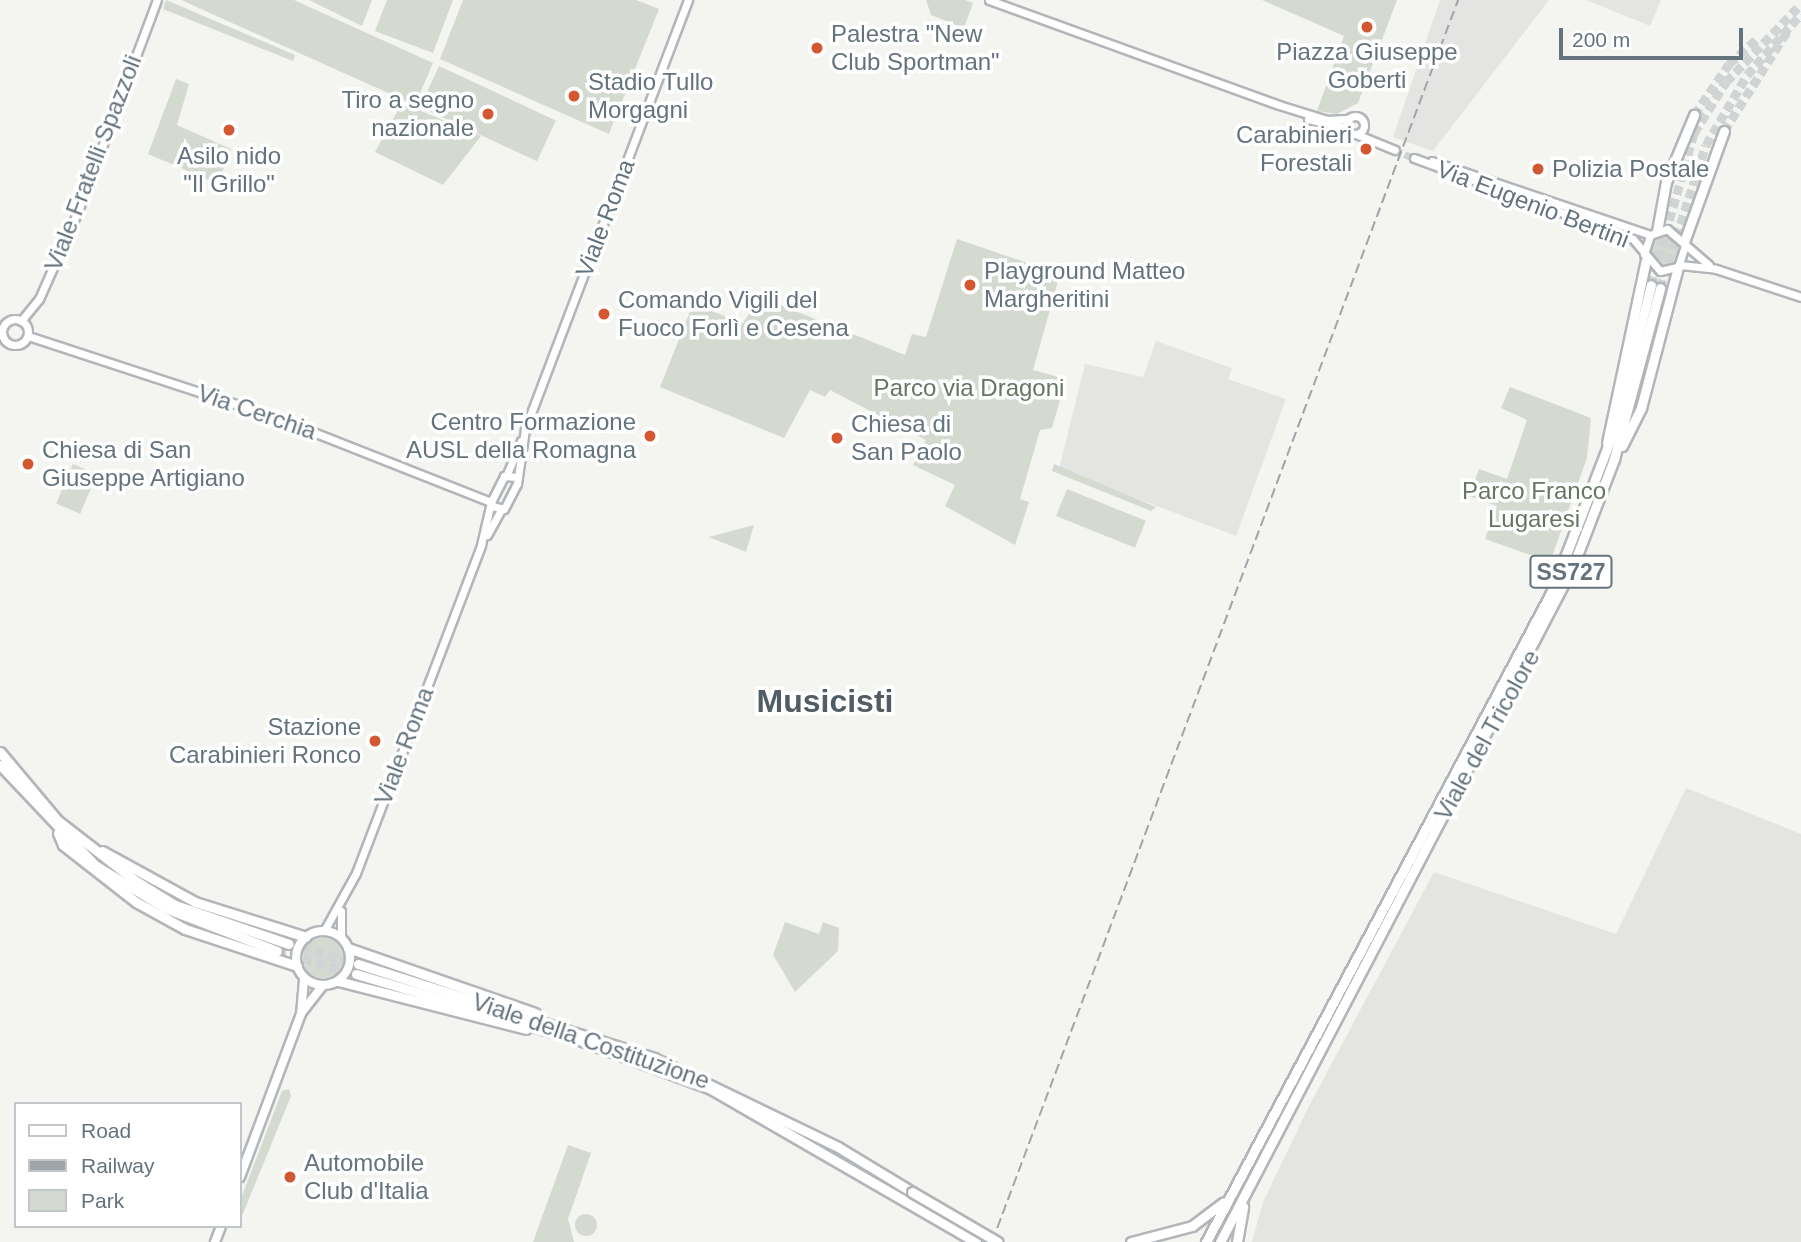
<!DOCTYPE html>
<meta charset="utf-8">
<style>
body{margin:0}
#map{position:relative;width:1801px;height:1242px;overflow:hidden;background:#f4f4f0;font-family:Arial,sans-serif}
div>[style]{position:absolute}
[style*='--x']{left:calc(var(--x)*1px);top:calc(var(--y)*1px);width:calc(var(--w)*1px);rotate:calc(var(--a)*1deg)}
.built>*{inset:0;background:#e4e5e3}
.green>*{inset:0;background:#d5dad1;transform-origin:0 0}
.round{border-radius:50%}
.secondary-tunnel>*{height:7px;margin-top:-3.5px;transform-origin:0;background:repeating-linear-gradient(90deg,#d0d4d4 0 7px,transparent 0 10.5px)}
.highway-tunnel>*{height:9px;margin-top:-4.5px;transform-origin:0;background:repeating-linear-gradient(90deg,#d0d4d4 0 9px,transparent 0 13.5px)}
.roads{filter:drop-shadow(2px 0 #b2b6ba) drop-shadow(-2px 0 #b2b6ba) drop-shadow(0 2px #b2b6ba) drop-shadow(0 -2px #b2b6ba)}
.secondary>*{height:7px;margin:-3.5px;padding:0 3.5px;transform-origin:3.5px;border-radius:3.5px;background:#fff}
.secondary>.ring{margin:-3.5px;padding:0;box-sizing:content-box;background:none;border:7px solid #fff;border-radius:50%}
.primary>*{height:8px;margin:-4px;padding:0 4px;transform-origin:4px;border-radius:4px;background:#fff}
.primary>.ring{margin:-4px;padding:0;box-sizing:content-box;background:none;border:8px solid #fff;border-radius:50%}
.highway>*{height:9px;margin:-4.5px;padding:0 4.5px;transform-origin:4.5px;border-radius:4.5px;background:#fff}
.rail>*{height:2px;margin-top:-1px;transform-origin:0;background:repeating-linear-gradient(90deg,#9fa4a9 0 10px,transparent 0 15px)}
.bridges{filter:drop-shadow(2px 0 #b2b5b8) drop-shadow(-2px 0 #b2b5b8) drop-shadow(0 2px #b2b5b8) drop-shadow(0 -2px #b2b5b8)}
.highway-bridge>*{height:9px;margin:-4.5px;padding:0 4.5px;transform-origin:4.5px;border-radius:4.5px;background:#fff}
.dots>*{width:19px;height:19px;translate:-50% -50%;box-sizing:border-box;border:4px solid #fff;border-radius:50%}
span{translate:-50% -50%;white-space:nowrap;text-align:center;line-height:1.15;-webkit-text-stroke:7px #fff;paint-order:stroke}
.shield-label span{padding:2px 5px;background:#fff;border:2px solid;border-radius:5px;-webkit-text-stroke-width:0}
.shield-label{font-size:23px;color:#65737e;font-weight:700}
.poi-label{font-size:24px;color:#65737e}
.left{translate:0 -50%;text-align:left}
.right{translate:-100% -50%;text-align:right}
.street-label{font-size:24px;color:#65737e}
.park-label{font-size:24px;color:#677663}
.district-label{font-size:32px;color:#525c64;font-weight:700}
.legend{position:absolute;left:14px;top:1102px;width:228px;height:126px;box-sizing:border-box;background:#fff;border:2px solid #c1c7cb;margin:0;padding:9px 12px;list-style:none;font-size:21px;color:#65737e}
.legend li{display:flex;align-items:center;gap:14px;height:35px}
.legend b{width:35px;border:2px solid #c1c7cb}
.scale{position:absolute;left:1559px;top:28px;width:184px;height:32px;box-sizing:border-box;border:4px solid #65737e;border-top:0;padding-left:9px;font-size:21px;line-height:24px;white-space:nowrap;color:#65737e;-webkit-text-stroke:5px #fff;paint-order:stroke}
</style>
<div id="map">
<div class="built">
<div style="clip-path:polygon(1440px 0,1549px 0,1433px 151px,1393px 137px)"></div>
<div style="clip-path:polygon(1586px 0,1661px 0,1650px 26px)"></div>
<div style="clip-path:polygon(1156px 341px,1232px 368px,1228px 379px,1286px 399px,1236px 536px,1059px 469px,1085px 364px,1143px 377px)"></div>
<div style="clip-path:polygon(1686px 788px,1801px 834px,1801px 1242px,1252px 1242px,1263px 1202px,1309px 1106px,1434px 872px,1616px 934px)"></div>
</div>
<div class="green">
<div style="clip-path:polygon(166px 0,295px 55px,293px 61px,163px 9px)"></div>
<div style="clip-path:polygon(181px 0,294px 0,433px 63px,415px 105px)"></div>
<div style="clip-path:polygon(309px 0,372px 0,362px 26px)"></div>
<div style="clip-path:polygon(387px 0,453px 0,433px 53px,375px 31px)"></div>
<div style="clip-path:polygon(463px 0,636px 0,659px 9px,609px 134px,440px 59px)"></div>
<div style="clip-path:polygon(926px 0,965px 0,973px 3px,964px 28px,931px 15px)"></div>
<div style="clip-path:polygon(1262px 0,1397px 0,1358px 103px,1337px 114px,1317px 111px,1344px 36px)"></div>
<div style="left:439px;top:66px;width:129px;height:45px;rotate:25deg"></div>
<div style="clip-path:polygon(176px 79px,189px 84px,177px 125px,231px 149px,218px 184px,148px 154px)"></div>
<div style="clip-path:polygon(402px 103px,481px 136px,443px 185px,375px 152px)"></div>
<div class="round" style="left:1647px;top:233px;width:34px;height:34px"></div>
<div style="clip-path:polygon(957px 239px,1060px 274px,1033px 370px,1066px 379px,1052px 428px,1040px 430px,1020px 499px,1029px 502px,1015px 545px,945px 506px,955px 485px,913px 465px,926px 440px,830px 390px,825px 397px,810px 390px,784px 438px,660px 387px,693px 304px,743px 323px,760px 297px,905px 355px,912px 334px,926px 337px)"></div>
<div style="clip-path:polygon(1510px 387px,1591px 418px,1587px 458px,1550px 562px,1485px 539px,1497px 506px,1469px 496px,1479px 469px,1507px 479px,1527px 420px,1501px 408px)"></div>
<div style="left:73px;top:464px;width:26px;height:43px;rotate:23deg"></div>
<div style="clip-path:polygon(1054px 464px,1156px 507px,1151px 511px,1052px 471px)"></div>
<div style="left:1067px;top:489px;width:85px;height:29px;rotate:22deg"></div>
<div style="clip-path:polygon(754px 525px,746px 552px,709px 537px)"></div>
<div style="clip-path:polygon(785px 922px,819px 934px,823px 922px,839px 928px,838px 951px,795px 992px,773px 955px)"></div>
<div class="round" style="left:303px;top:938px;width:40px;height:40px"></div>
<div style="clip-path:polygon(289px 1089px,291px 1096px,240px 1221px,240px 1201px,282px 1091px)"></div>
<div style="clip-path:polygon(568px 1145px,591px 1153px,568px 1219px,574px 1242px,533px 1242px)"></div>
<div class="round" style="left:575px;top:1214px;width:22px;height:22px"></div>
</div>
<div class="secondary-tunnel">
<div style="--x:1395;--y:150;--w:21;--a:23"></div>
</div>
<div class="highway-tunnel">
<div style="--x:1694;--y:115;--w:62;--a:-55.5"></div>
<div style="--x:1729;--y:64;--w:38;--a:-42"></div>
<div style="--x:1724;--y:131;--w:120;--a:-57.6"></div>
<div style="--x:1651;--y:285;--w:158;--a:-74.2"></div>
<div style="--x:1694;--y:133;--w:60;--a:-57.9"></div>
<div style="--x:1726;--y:82;--w:108;--a:-46.1"></div>
<div style="--x:1660;--y:288;--w:150;--a:-72.2"></div>
<div style="--x:1706;--y:145;--w:81;--a:-59.6"></div>
<div style="--x:1747;--y:75;--w:81;--a:-48.5"></div>
<div style="--x:289;--y:944;--w:72;--a:16.2"></div>
<div style="--x:277;--y:951;--w:82;--a:16.2"></div>
</div>
<div class="roads">
<div class="secondary">
<div style="--x:989;--y:0;--w:308;--a:19.9"></div>
<div style="--x:1279;--y:105;--w:50;--a:17.4"></div>
<div style="--x:1327;--y:120;--w:22;--a:-3"></div>
<div class="ring" style="left:1346px;top:116px;width:11px;height:11px"></div>
<div style="--x:1308;--y:119;--w:40;--a:13"></div>
<div style="--x:1356;--y:134;--w:42;--a:22.3"></div>
<div style="--x:1414;--y:158;--w:233;--a:20.3"></div>
<div style="--x:1633;--y:239;--w:42;--a:49.8"></div>
<div style="--x:1660;--y:271;--w:18;--a:-13"></div>
<div style="--x:1678;--y:267;--w:23;--a:-72"></div>
<div style="--x:1432;--y:161;--w:230;--a:18.7"></div>
<div style="--x:1644;--y:254;--w:20;--a:-72"></div>
<div style="--x:1650;--y:235;--w:18;--a:-19"></div>
<div style="--x:1667;--y:229;--w:55;--a:40.6"></div>
<div style="--x:1680;--y:265;--w:36;--a:6"></div>
<div style="--x:1716;--y:269;--w:89;--a:18.2"></div>
<div class="ring" style="left:2px;top:319px;width:19px;height:19px"></div>
<div style="--x:21;--y:321;--w:28;--a:-51"></div>
<div style="--x:39;--y:299;--w:96;--a:-66.1"></div>
<div style="--x:78;--y:211;--w:225;--a:-69.5"></div>
<div style="--x:28;--y:336;--w:255;--a:18.1"></div>
<div style="--x:270;--y:415;--w:238;--a:21.5"></div>
<div style="--x:507;--y:474;--w:36;--a:-67"></div>
<div style="--x:492;--y:506;--w:12;--a:14"></div>
<div style="--x:504;--y:509;--w:28;--a:-63"></div>
<div style="--x:517;--y:484;--w:56;--a:-81.7"></div>
<div style="--x:525;--y:429;--w:459;--a:-69.2"></div>
<div style="--x:487;--y:535;--w:29;--a:-61"></div>
<div style="--x:324;--y:931;--w:66;--a:-61.1"></div>
<div style="--x:356;--y:873;--w:351;--a:-69.1"></div>
<div style="--x:481;--y:545;--w:44;--a:-76.9"></div>
<div style="--x:491;--y:502;--w:29;--a:-63"></div>
<div style="--x:504;--y:476;--w:13;--a:4"></div>
<div style="--x:341;--y:938;--w:27;--a:-90"></div>
</div>
<div class="primary">
<div class="ring" style="left:296px;top:931px;width:46px;height:46px"></div>
<div style="--x:302;--y:1012;--w:34;--a:-52"></div>
<div style="--x:240;--y:1177;--w:174;--a:-69.5"></div>
<div style="--x:301;--y:1014;--w:36;--a:-85"></div>
<div style="--x:215;--y:1242;--w:17;--a:-69"></div>
</div>
<div class="highway">
<div style="--x:1657;--y:231;--w:50;--a:-79.6"></div>
<div style="--x:1666;--y:182;--w:73;--a:-67.3"></div>
<div style="--x:1684;--y:242;--w:118;--a:-70.2"></div>
<div style="--x:1607;--y:443;--w:187;--a:-78"></div>
<div style="--x:1622;--y:446;--w:42;--a:-63.4"></div>
<div style="--x:1641;--y:408;--w:146;--a:-75.3"></div>
<div style="--x:0;--y:752;--w:89;--a:50"></div>
<div style="--x:57;--y:820;--w:96;--a:37.8"></div>
<div style="--x:133;--y:879;--w:49;--a:31.8"></div>
<div style="--x:175;--y:905;--w:120;--a:18.9"></div>
<div style="--x:0;--y:765;--w:138;--a:46.5"></div>
<div style="--x:95;--y:865;--w:82;--a:31.6"></div>
<div style="--x:165;--y:908;--w:120;--a:21"></div>
<div style="--x:58;--y:833;--w:13;--a:67"></div>
<div style="--x:63;--y:845;--w:93;--a:38"></div>
<div style="--x:136;--y:902;--w:56;--a:28.9"></div>
<div style="--x:185;--y:929;--w:118;--a:18.3"></div>
<div style="--x:102;--y:851;--w:106;--a:28.7"></div>
<div style="--x:195;--y:902;--w:116;--a:17.5"></div>
<div style="--x:348;--y:948;--w:198;--a:19.2"></div>
<div style="--x:358;--y:964;--w:311;--a:17.6"></div>
<div style="--x:654;--y:1058;--w:204;--a:25.8"></div>
<div style="--x:838;--y:1147;--w:87;--a:31.3"></div>
<div style="--x:356;--y:974;--w:236;--a:16.5"></div>
<div style="--x:582;--y:1041;--w:138;--a:20.4"></div>
<div style="--x:711;--y:1089;--w:306;--a:30"></div>
<div style="--x:338;--y:981;--w:194;--a:14.3"></div>
<div style="--x:1131;--y:1242;--w:63;--a:-14.7"></div>
<div style="--x:1192;--y:1226;--w:39;--a:-37"></div>
<div style="--x:1206;--y:1242;--w:737;--a:-62.01"></div>
<div style="--x:1552;--y:591;--w:178;--a:-68.9"></div>
<div style="--x:1616;--y:425;--w:144;--a:-76"></div>
<div style="--x:1220;--y:1242;--w:763;--a:-62.43"></div>
<div style="--x:1573;--y:566;--w:115;--a:-69"></div>
<div style="--x:1614;--y:459;--w:177;--a:-74.9"></div>
<div style="--x:1237;--y:1242;--w:36;--a:-80"></div>
</div>
</div>
<div class="rail">
<div style="--x:992;--y:1242;--w:1327;--a:-69.43"></div>
</div>
<div class="bridges">
<div class="highway-bridge">
<div style="--x:912;--y:1192;--w:99;--a:30.2"></div>
</div>
</div>
<div class="dots">
<div style="left:1367px;top:27px;background:#d35730"></div>
<div style="left:817px;top:48px;background:#d35730"></div>
<div style="left:574px;top:96px;background:#d35730"></div>
<div style="left:488px;top:114px;background:#d35730"></div>
<div style="left:229px;top:130px;background:#d35730"></div>
<div style="left:1366px;top:149px;background:#d35730"></div>
<div style="left:1538px;top:169px;background:#d35730"></div>
<div style="left:970px;top:285px;background:#d35730"></div>
<div style="left:604px;top:314px;background:#d35730"></div>
<div style="left:650px;top:436px;background:#d35730"></div>
<div style="left:837px;top:438px;background:#d35730"></div>
<div style="left:28px;top:464px;background:#d35730"></div>
<div style="left:375px;top:741px;background:#d35730"></div>
<div style="left:290px;top:1177px;background:#d35730"></div>
</div>
<div class="shield-label">
<span style="left:1571px;top:572px">SS727</span>
</div>
<div class="poi-label">
<span class="left" style="left:831px;top:48px">Palestra "New<br>Club Sportman"</span>
<span style="left:1367px;top:66px">Piazza Giuseppe<br>Goberti</span>
<span class="left" style="left:588px;top:96px">Stadio Tullo<br>Morgagni</span>
<span class="right" style="left:474px;top:114px">Tiro a segno<br>nazionale</span>
<span class="right" style="left:1352px;top:149px">Carabinieri<br>Forestali</span>
<span style="left:229px;top:170px">Asilo nido<br>"Il Grillo"</span>
<span class="left" style="left:1552px;top:169px">Polizia Postale</span>
<span class="left" style="left:984px;top:285px">Playground Matteo<br>Margheritini</span>
<span class="left" style="left:618px;top:314px">Comando Vigili del<br>Fuoco Forlì e Cesena</span>
<span class="right" style="left:636px;top:436px">Centro Formazione<br>AUSL della Romagna</span>
<span class="left" style="left:851px;top:438px">Chiesa di<br>San Paolo</span>
<span class="left" style="left:42px;top:464px">Chiesa di San<br>Giuseppe Artigiano</span>
<span class="right" style="left:361px;top:741px">Stazione<br>Carabinieri Ronco</span>
<span class="left" style="left:304px;top:1177px">Automobile<br>Club d'Italia</span>
</div>
<div class="street-label">
<span style="left:93px;top:163px;rotate:-69deg">Viale Fratelli Spazzoli</span>
<span style="left:1533px;top:204px;rotate:21deg">Via Eugenio Bertini</span>
<span style="left:605px;top:218px;rotate:-69deg">Viale Roma</span>
<span style="left:257px;top:412px;rotate:19deg">Via Cerchia</span>
<span style="left:1487px;top:735px;rotate:-61deg">Viale del Tricolore</span>
<span style="left:404px;top:746px;rotate:-69deg">Viale Roma</span>
<span style="left:591px;top:1041px;rotate:19deg">Viale della Costituzione</span>
</div>
<div class="park-label">
<span style="left:969px;top:388px">Parco via Dragoni</span>
<span style="left:1534px;top:505px">Parco Franco<br>Lugaresi</span>
</div>
<div class="district-label">
<span style="left:825px;top:701px">Musicisti</span>
</div>
<ul class="legend">
<li><b style="height:9px;background:#fff"></b>Road</li>
<li><b style="height:9px;background:#9fa4a9"></b>Railway</li>
<li><b style="height:19px;background:#d5dad1"></b>Park</li>
</ul>
<div class="scale">200 m</div>
</div>
